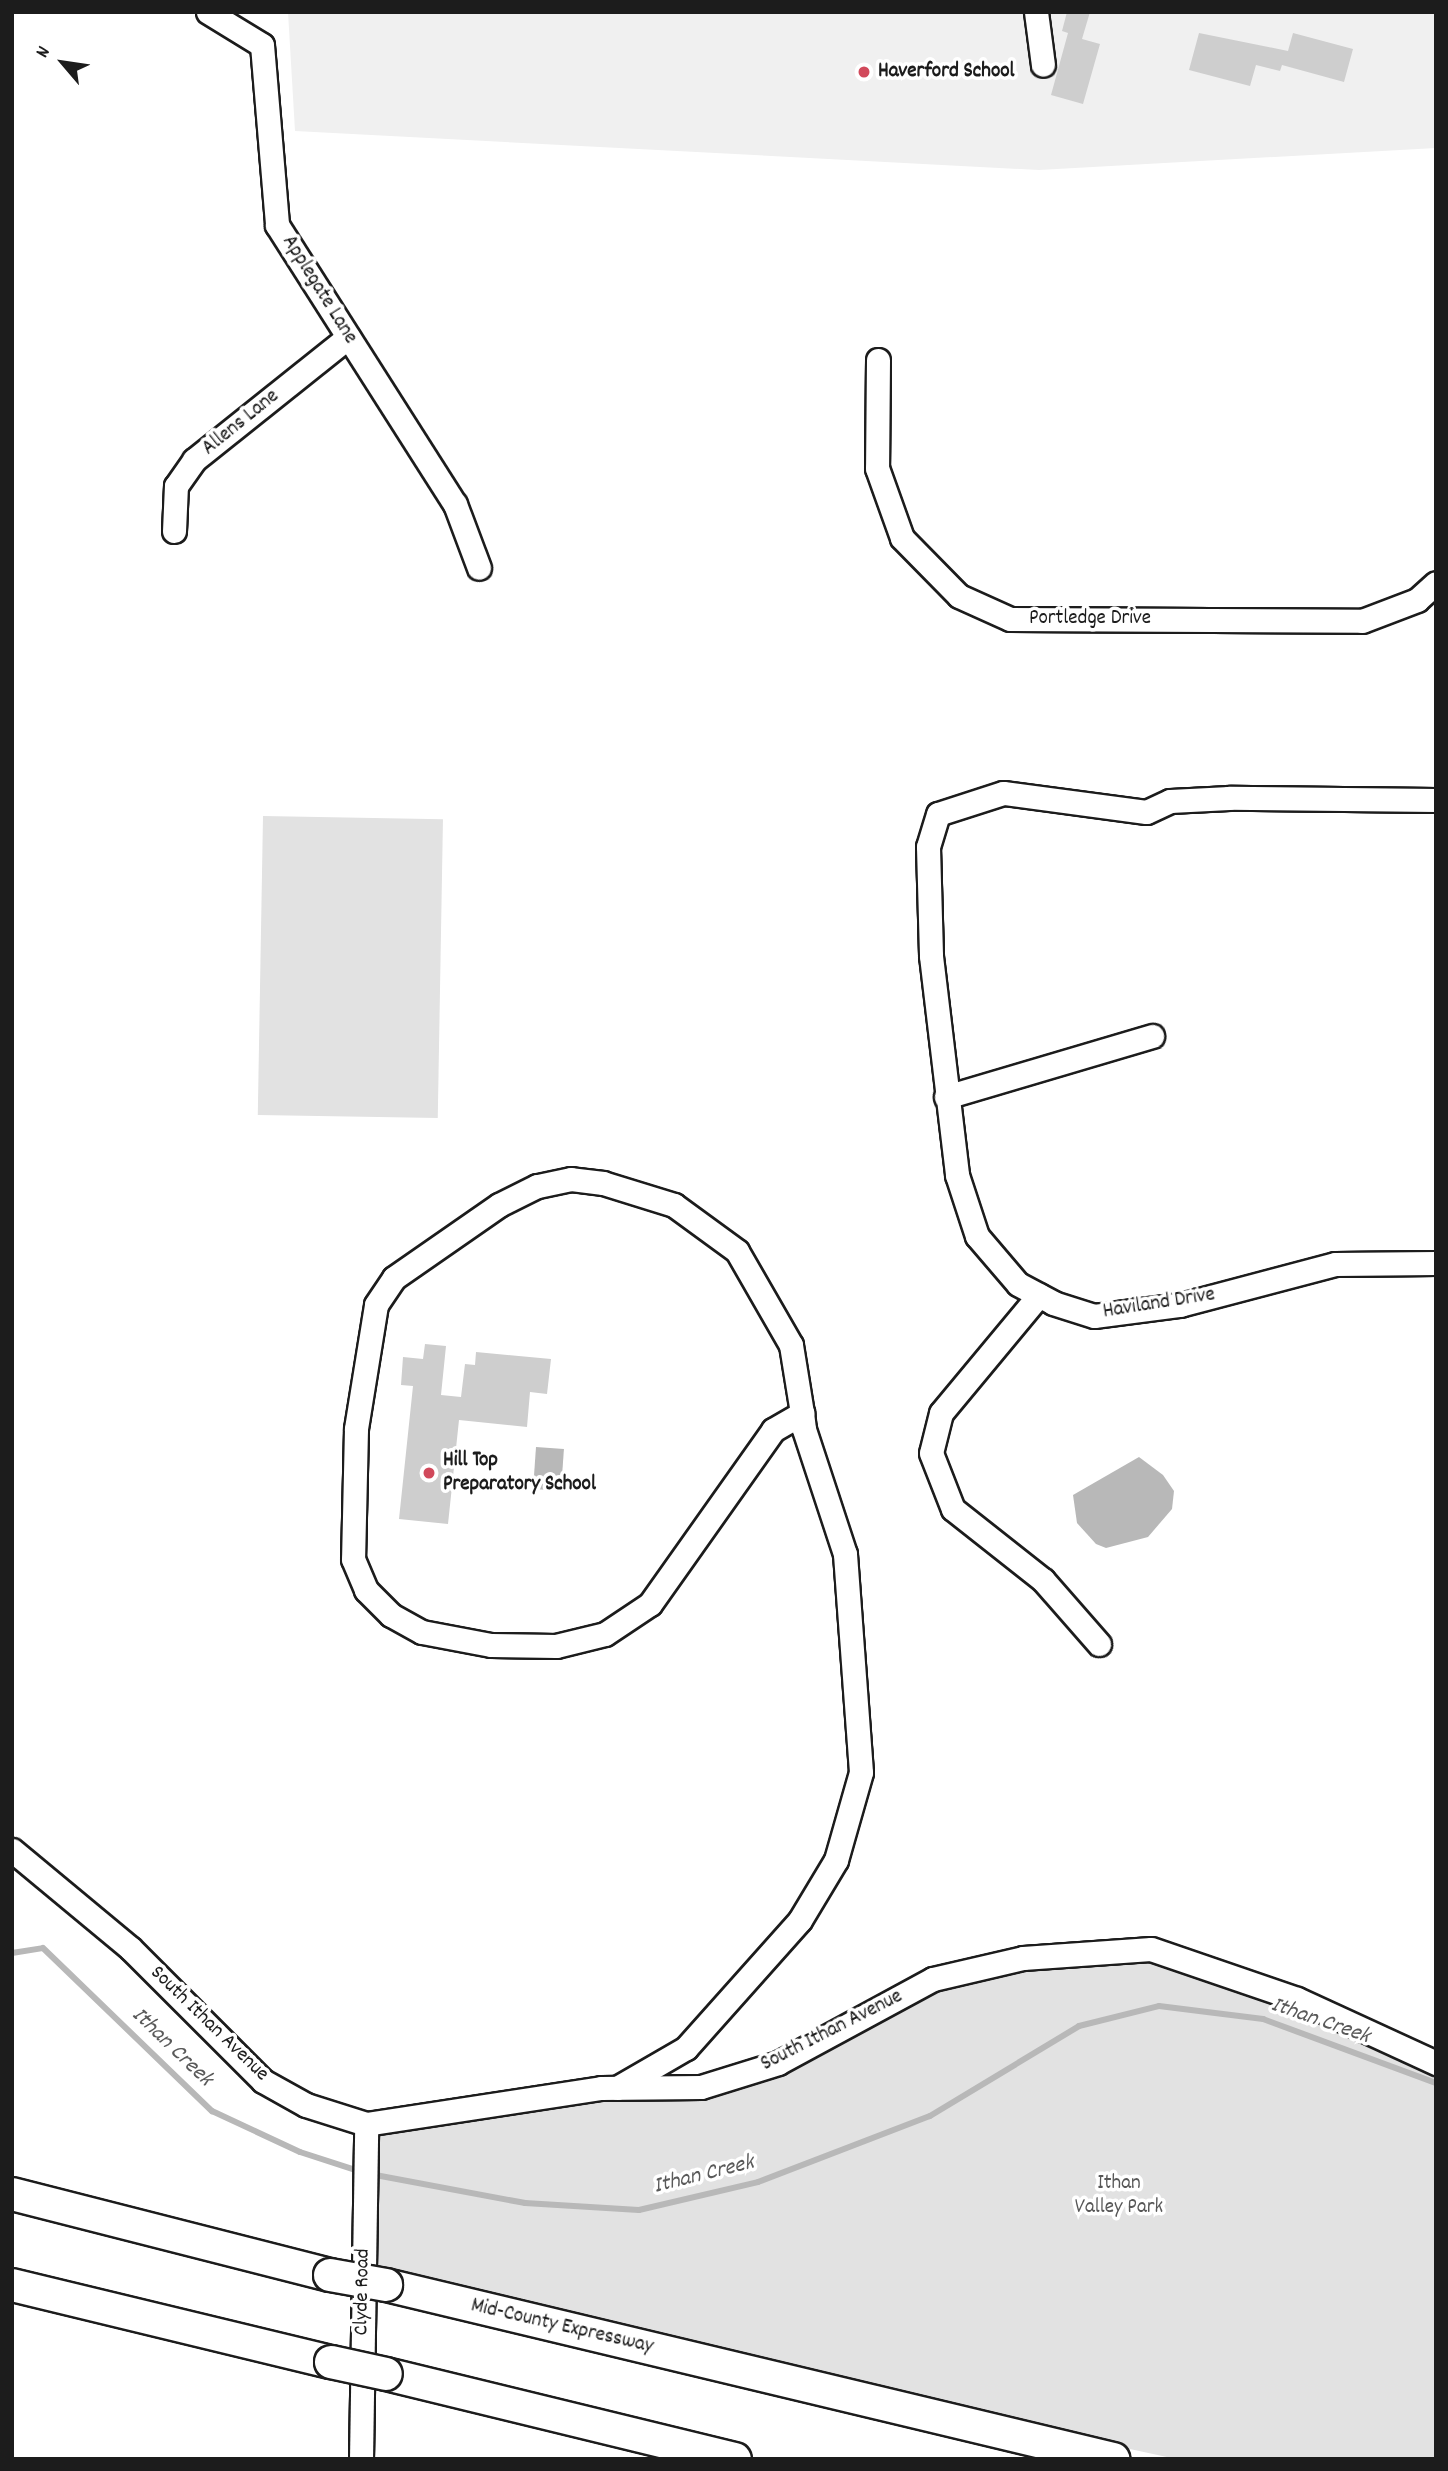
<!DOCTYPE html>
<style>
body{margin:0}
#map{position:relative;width:1448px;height:2471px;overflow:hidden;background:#fff;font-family:Dekko,sans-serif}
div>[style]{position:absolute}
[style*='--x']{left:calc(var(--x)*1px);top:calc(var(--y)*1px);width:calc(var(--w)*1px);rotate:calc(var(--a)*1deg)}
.built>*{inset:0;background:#f0f0f0}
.green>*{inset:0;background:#e2e2e2;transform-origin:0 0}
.water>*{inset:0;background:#b8b8b8;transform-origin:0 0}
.stream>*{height:6px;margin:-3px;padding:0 3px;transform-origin:3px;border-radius:3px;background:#b8b8b8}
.building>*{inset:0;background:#cecece}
.roads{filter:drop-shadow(2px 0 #1c1c1c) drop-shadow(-2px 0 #1c1c1c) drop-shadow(0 2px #1c1c1c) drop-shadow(0 -2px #1c1c1c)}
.minor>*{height:23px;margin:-11.5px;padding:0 11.5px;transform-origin:11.5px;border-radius:11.5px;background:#fff}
.highway>*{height:32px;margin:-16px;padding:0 16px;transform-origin:16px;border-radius:16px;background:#fff}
.bridges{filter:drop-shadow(2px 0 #1c1c1c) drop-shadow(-2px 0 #1c1c1c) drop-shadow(0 2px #1c1c1c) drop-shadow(0 -2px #1c1c1c)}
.highway-bridge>*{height:32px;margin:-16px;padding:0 16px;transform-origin:16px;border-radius:16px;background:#fff}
.dots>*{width:19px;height:19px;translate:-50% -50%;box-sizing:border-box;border:4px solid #fff;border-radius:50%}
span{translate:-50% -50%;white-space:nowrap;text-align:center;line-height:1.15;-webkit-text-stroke:7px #fff;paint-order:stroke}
.poi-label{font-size:21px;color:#1c1c1c;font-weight:700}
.left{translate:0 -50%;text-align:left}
.street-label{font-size:21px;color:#1c1c1c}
.park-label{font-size:21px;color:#575757}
.water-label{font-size:23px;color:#5a5a5a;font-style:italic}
.frame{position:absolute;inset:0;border:14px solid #1c1c1c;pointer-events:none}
.north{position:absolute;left:28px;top:28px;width:70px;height:70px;-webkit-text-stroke:5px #fff;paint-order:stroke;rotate:299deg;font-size:19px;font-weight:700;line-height:28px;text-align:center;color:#1c1c1c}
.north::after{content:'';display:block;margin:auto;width:24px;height:32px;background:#1c1c1c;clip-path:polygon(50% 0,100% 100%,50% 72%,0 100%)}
</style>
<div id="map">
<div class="built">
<div style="clip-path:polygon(288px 12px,1436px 12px,1436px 148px,1039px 170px,295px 131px)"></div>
</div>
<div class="green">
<div style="left:263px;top:816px;width:180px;height:299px;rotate:1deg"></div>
<div style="clip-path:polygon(1151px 1949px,1436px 2063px,1436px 2459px,1176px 2459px,350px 2279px,366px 2124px,701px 2087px,933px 1979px)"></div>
</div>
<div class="water">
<div style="left:536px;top:1447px;width:28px;height:42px;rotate:4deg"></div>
<div style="clip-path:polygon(1139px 1457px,1163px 1475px,1174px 1491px,1172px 1509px,1148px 1537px,1106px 1548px,1096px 1544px,1077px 1523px,1073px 1495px)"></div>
</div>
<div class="stream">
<div style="--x:12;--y:1953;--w:31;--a:-9"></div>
<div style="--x:43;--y:1948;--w:235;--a:44"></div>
<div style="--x:212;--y:2111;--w:97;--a:25"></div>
<div style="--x:300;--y:2152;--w:62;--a:17.9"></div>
<div style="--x:370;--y:2174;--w:158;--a:10.6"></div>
<div style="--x:525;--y:2203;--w:114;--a:3.5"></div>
<div style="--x:639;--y:2210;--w:122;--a:-13.2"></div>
<div style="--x:758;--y:2182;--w:184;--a:-21"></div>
<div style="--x:930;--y:2116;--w:174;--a:-31.1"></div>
<div style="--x:1079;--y:2026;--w:82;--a:-14"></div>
<div style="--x:1159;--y:2006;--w:105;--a:7.1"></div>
<div style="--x:1263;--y:2019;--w:184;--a:20.3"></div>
</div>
<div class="building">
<div style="clip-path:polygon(1067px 12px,1090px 12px,1082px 39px,1100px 44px,1083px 104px,1051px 95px,1068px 33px,1062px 31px)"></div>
<div style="clip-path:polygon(1199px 33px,1288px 51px,1293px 33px,1353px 49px,1344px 82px,1282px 65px,1280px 71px,1256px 65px,1250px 86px,1189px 70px)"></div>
<div style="clip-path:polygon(425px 1344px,446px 1346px,441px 1395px,461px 1397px,465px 1364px,475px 1365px,476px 1352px,551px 1359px,547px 1394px,530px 1392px,527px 1427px,459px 1420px,448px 1524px,399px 1519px,413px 1386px,401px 1385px,403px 1357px,423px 1359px)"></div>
</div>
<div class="roads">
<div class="minor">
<div style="--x:208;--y:12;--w:63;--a:31.4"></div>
<div style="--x:262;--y:45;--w:181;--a:85.2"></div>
<div style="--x:277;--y:225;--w:331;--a:57.5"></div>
<div style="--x:455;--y:504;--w:68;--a:69.4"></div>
<div style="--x:1036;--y:12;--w:53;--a:82.5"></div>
<div style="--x:878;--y:360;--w:108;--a:90.5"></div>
<div style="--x:877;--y:468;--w:74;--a:70.3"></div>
<div style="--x:902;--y:538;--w:81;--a:45.5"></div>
<div style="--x:959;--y:596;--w:56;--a:24.3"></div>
<div style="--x:1010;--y:619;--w:352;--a:0.3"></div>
<div style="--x:1362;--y:621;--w:59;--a:-20.9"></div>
<div style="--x:1417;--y:600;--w:25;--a:-42"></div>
<div style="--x:174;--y:531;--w:45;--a:-87.5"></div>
<div style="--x:176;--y:486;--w:32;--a:-55"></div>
<div style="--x:194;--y:460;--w:197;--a:-38.6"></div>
<div style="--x:1436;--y:800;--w:207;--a:-179.4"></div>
<div style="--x:1229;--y:798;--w:59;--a:177.1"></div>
<div style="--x:1170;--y:801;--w:26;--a:155"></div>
<div style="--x:1146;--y:812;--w:144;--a:-172.4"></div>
<div style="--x:1003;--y:793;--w:68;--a:162.1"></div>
<div style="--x:938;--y:814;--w:34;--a:107"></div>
<div style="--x:928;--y:847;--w:109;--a:88.4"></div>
<div style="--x:931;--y:956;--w:221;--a:83.2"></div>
<div style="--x:957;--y:1175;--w:64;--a:71.8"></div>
<div style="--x:977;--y:1236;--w:63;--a:49.5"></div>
<div style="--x:1018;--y:1284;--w:40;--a:28"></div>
<div style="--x:1053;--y:1303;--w:43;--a:17.6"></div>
<div style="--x:1094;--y:1316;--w:87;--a:-7.3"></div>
<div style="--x:1180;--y:1305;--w:160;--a:-14.8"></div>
<div style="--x:1335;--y:1264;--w:101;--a:-0.6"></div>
<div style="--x:946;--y:1097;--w:215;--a:-16.5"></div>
<div style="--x:1039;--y:1295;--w:153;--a:129.7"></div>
<div style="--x:941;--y:1413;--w:41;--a:104"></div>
<div style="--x:931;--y:1453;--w:60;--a:68.6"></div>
<div style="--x:953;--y:1509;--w:115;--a:38.3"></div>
<div style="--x:1043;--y:1580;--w:85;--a:48.8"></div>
<div style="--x:12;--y:1850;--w:153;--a:39.7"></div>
<div style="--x:130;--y:1948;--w:188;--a:45"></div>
<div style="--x:263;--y:2081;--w:49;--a:29.2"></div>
<div style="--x:306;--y:2105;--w:63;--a:17.6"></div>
<div style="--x:366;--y:2124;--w:238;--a:-8.7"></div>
<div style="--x:601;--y:2088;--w:100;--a:-0.6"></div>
<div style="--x:701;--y:2087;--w:81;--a:-17.3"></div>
<div style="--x:778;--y:2063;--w:176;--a:-28.5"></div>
<div style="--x:933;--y:1979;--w:92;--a:-13.1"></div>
<div style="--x:1023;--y:1958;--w:128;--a:-4"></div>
<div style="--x:1151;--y:1949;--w:154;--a:18.9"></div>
<div style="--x:1297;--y:1999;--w:153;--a:24.7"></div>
<div style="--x:617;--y:2088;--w:80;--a:-30.1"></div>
<div style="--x:686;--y:2048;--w:171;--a:-48.3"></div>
<div style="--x:800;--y:1920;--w:70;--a:-59"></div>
<div style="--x:836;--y:1860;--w:91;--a:-74.1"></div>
<div style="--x:861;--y:1772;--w:219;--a:-94.2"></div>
<div style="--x:845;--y:1554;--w:132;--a:-108.2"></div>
<div style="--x:804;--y:1429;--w:16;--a:-97"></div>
<div style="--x:802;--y:1413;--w:69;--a:-99.2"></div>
<div style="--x:791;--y:1345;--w:108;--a:-119.9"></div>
<div style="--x:737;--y:1251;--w:78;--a:-143.9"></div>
<div style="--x:674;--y:1205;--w:74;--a:-162.8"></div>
<div style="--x:603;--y:1183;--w:32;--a:-173"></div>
<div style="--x:571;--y:1179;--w:35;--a:168"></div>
<div style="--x:537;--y:1186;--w:42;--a:153.4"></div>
<div style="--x:499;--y:1205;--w:128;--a:145.2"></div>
<div style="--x:394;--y:1278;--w:32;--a:124"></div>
<div style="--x:376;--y:1305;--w:126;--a:99.2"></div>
<div style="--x:356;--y:1429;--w:130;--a:91.3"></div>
<div style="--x:353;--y:1559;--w:34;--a:67"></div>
<div style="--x:366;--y:1590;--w:35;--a:45"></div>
<div style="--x:391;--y:1615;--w:35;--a:29"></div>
<div style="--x:422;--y:1632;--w:70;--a:10.7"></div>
<div style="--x:491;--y:1645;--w:65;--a:0.9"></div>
<div style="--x:556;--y:1646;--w:50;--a:-13.8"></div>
<div style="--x:605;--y:1634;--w:54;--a:-33.7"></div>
<div style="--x:650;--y:1604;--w:213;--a:-54.7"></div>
<div style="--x:773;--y:1430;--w:34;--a:-30"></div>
<div style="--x:361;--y:2459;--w:335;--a:-89.1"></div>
</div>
<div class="highway">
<div style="--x:12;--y:2194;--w:328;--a:14.3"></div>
<div style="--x:12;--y:2285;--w:328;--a:13.6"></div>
<div style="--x:386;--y:2285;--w:748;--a:13.46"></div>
<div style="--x:386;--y:2374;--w:359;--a:13.7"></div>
</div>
</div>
<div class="bridges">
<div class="highway-bridge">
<div style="--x:330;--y:2275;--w:57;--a:10.1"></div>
<div style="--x:331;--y:2362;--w:56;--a:12.3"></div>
</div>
</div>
<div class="dots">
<div style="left:864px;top:72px;background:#d1495b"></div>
<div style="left:429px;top:1473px;background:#d1495b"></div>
</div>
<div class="poi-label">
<span class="left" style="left:878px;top:72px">Haverford School</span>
<span class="left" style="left:443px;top:1473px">Hill Top<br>Preparatory School</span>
</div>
<div class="street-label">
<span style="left:319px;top:290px;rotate:58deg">Applegate Lane</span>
<span style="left:241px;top:423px;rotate:-39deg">Allens Lane</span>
<span style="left:1090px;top:619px">Portledge Drive</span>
<span style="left:1159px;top:1304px;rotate:-9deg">Haviland Drive</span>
<span style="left:209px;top:2024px;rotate:44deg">South Ithan Avenue</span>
<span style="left:832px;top:2031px;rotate:-27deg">South Ithan Avenue</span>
<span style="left:363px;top:2292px;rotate:-89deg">Clyde Road</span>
<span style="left:562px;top:2327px;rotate:13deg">Mid-County Expressway</span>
</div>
<div class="park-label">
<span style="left:1119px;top:2196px">Ithan<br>Valley Park</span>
</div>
<div class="water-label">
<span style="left:1320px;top:2022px;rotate:19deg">Ithan Creek</span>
<span style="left:171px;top:2048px;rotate:44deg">Ithan Creek</span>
<span style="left:704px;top:2176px;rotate:-14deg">Ithan Creek</span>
</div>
<div class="frame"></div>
<div class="north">N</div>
</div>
